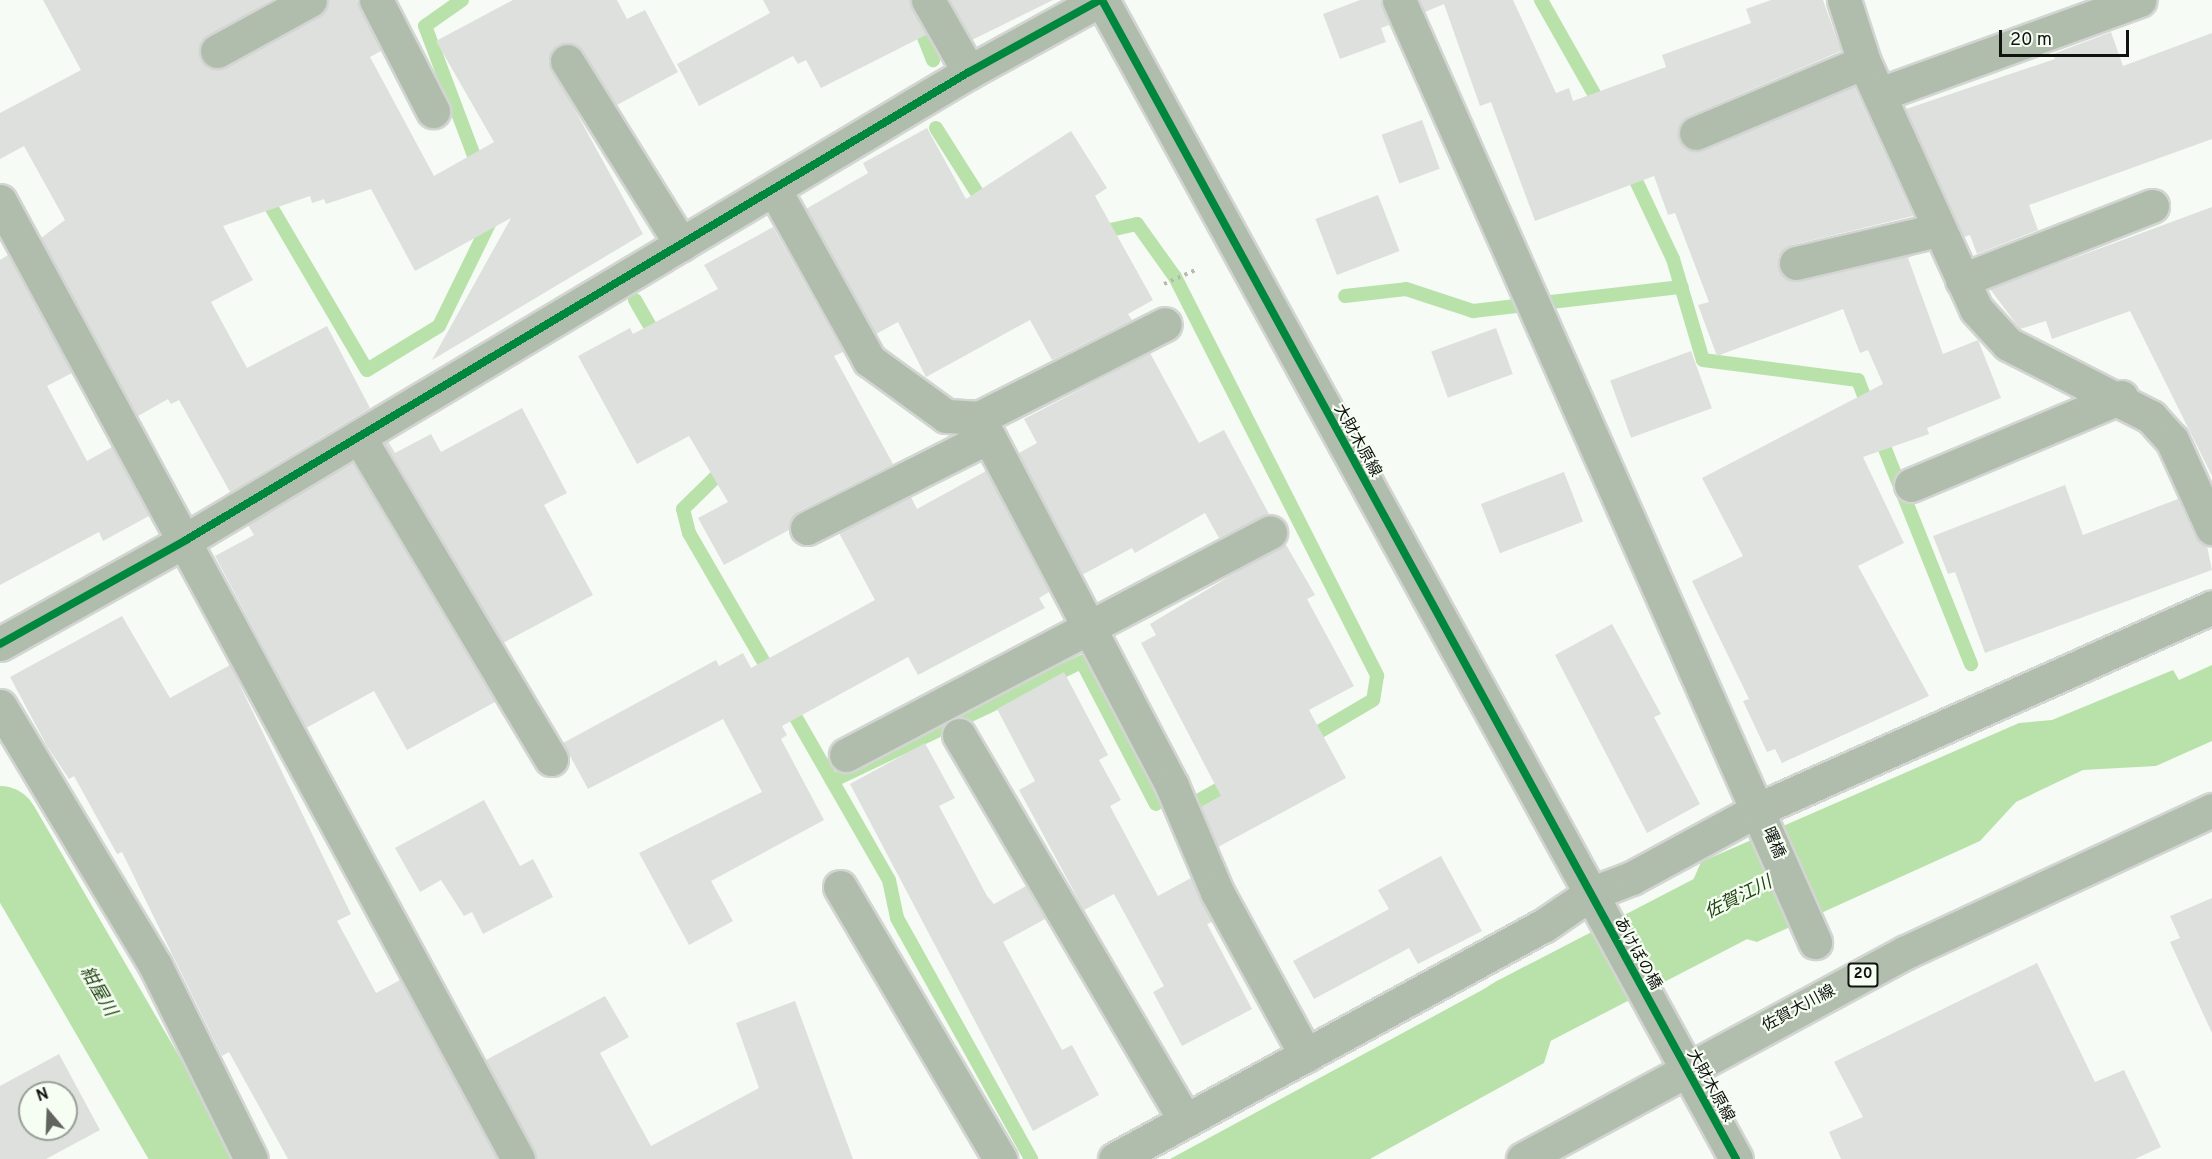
<!DOCTYPE html>
<meta charset="utf-8">
<style>
body{margin:0}
#map{position:relative;width:2212px;height:1159px;overflow:hidden;background:#f7fbf6;font-family:Overpass,"Noto Sans JP",sans-serif}
div>[style]{position:absolute}
[style*='--x']{left:calc(var(--x)*1px);top:calc(var(--y)*1px);width:calc(var(--w)*1px);rotate:calc(var(--a)*1deg)}
.water>*{inset:0;background:#b9e2ab}
.stream>*{height:14px;margin:-7px;padding:0 7px;transform-origin:7px;border-radius:7px;background:#b9e2ab}
.river>*{height:78px;margin:-39px;padding:0 39px;transform-origin:39px;border-radius:39px;background:#b9e2ab}
.building>*{inset:0;background:#dde0dc;transform-origin:0 0}
.path>*{height:4px;margin-top:-2px;transform-origin:0;background:repeating-linear-gradient(90deg,#b4bab1 0 3px,transparent 0 7.5px)}
.roads{filter:drop-shadow(2px 0 #d3d5d2) drop-shadow(-2px 0 #d3d5d2) drop-shadow(0 2px #d3d5d2) drop-shadow(0 -2px #d3d5d2)}
.minor>*{height:33px;margin:-16.5px;padding:0 16.5px;transform-origin:16.5px;border-radius:16.5px;background:#b0bdad}
.major>*{height:33px;margin:-16.5px;padding:0 16.5px;transform-origin:16.5px;border-radius:16.5px;background:#b1bead}
.cycleway>*{height:8px;margin:-4px;padding:0 4px;transform-origin:4px;border-radius:4px;background:#00873e}
span{translate:-50% -50%;white-space:nowrap;text-align:center;line-height:1.15;-webkit-text-stroke:4.5px #f6fef3;paint-order:stroke}
.shield-label span{padding:2px 4px;background:#f6fef3;border:2px solid;border-radius:4px;-webkit-text-stroke-width:0}
.shield-label{font-size:15px;color:#111310;font-weight:700}
.street-label{font-size:16px;color:#111310}
.water-label{font-size:18px;color:#214513;font-style:italic}
.north{position:absolute;left:18px;top:1081px;width:60px;height:60px;box-sizing:border-box;background:#f6fef3;border:2px solid #9aa098;border-radius:50%;rotate:341deg;font-size:16px;font-weight:700;line-height:24px;text-align:center;color:#111310}
.north::after{content:'';display:block;margin:auto;width:21px;height:27px;background:#626460;clip-path:polygon(50% 0,100% 100%,50% 72%,0 100%)}
.scale{position:absolute;left:1999px;top:30px;width:130px;height:27px;box-sizing:border-box;border:3px solid #111310;border-top:0;padding-left:8px;font-size:18px;line-height:21px;white-space:nowrap;color:#111310;-webkit-text-stroke:4px #f6fef3;paint-order:stroke}
</style>
<div id="map">
<div class="water">
<div style="clip-path:polygon(2212px 665px,2212px 741px,2156px 766px,2083px 770px,2016px 802px,1980px 841px,1757px 942px,1712px 929px,1691px 885px,1701px 862px,2019px 723px,2052px 720px,2173px 670px,2179px 680px)"></div>
<div style="clip-path:polygon(1532px 963px,1557px 1021px,1544px 1063px,1370px 1159px,1170px 1159px)"></div>
</div>
<div class="stream">
<div style="--x:462;--y:0;--w:45;--a:144.9"></div>
<div style="--x:425;--y:26;--w:153;--a:69.3"></div>
<div style="--x:909;--y:0;--w:65;--a:68.2"></div>
<div style="--x:1541;--y:0;--w:124;--a:60.5"></div>
<div style="--x:936;--y:128;--w:93;--a:57.7"></div>
<div style="--x:1629;--y:166;--w:103;--a:64.7"></div>
<div style="--x:1673;--y:259;--w:105;--a:73.5"></div>
<div style="--x:1703;--y:360;--w:156;--a:7.4"></div>
<div style="--x:1858;--y:380;--w:33;--a:69"></div>
<div style="--x:263;--y:193;--w:205;--a:59.6"></div>
<div style="--x:367;--y:370;--w:84;--a:-31.4"></div>
<div style="--x:439;--y:326;--w:120;--a:-63.9"></div>
<div style="--x:1097;--y:233;--w:41;--a:-12.7"></div>
<div style="--x:1137;--y:224;--w:65;--a:54.4"></div>
<div style="--x:1175;--y:277;--w:447;--a:63.1"></div>
<div style="--x:1377;--y:676;--w:24;--a:99"></div>
<div style="--x:1373;--y:700;--w:79;--a:149.5"></div>
<div style="--x:1345;--y:296;--w:61;--a:-6.5"></div>
<div style="--x:1406;--y:289;--w:71;--a:18.2"></div>
<div style="--x:1473;--y:311;--w:210;--a:-6.6"></div>
<div style="--x:635;--y:300;--w:46;--a:60.1"></div>
<div style="--x:1879;--y:434;--w:248;--a:68.2"></div>
<div style="--x:728;--y:465;--w:63;--a:135.6"></div>
<div style="--x:683;--y:509;--w:25;--a:76"></div>
<div style="--x:689;--y:533;--w:168;--a:59.9"></div>
<div style="--x:787;--y:702;--w:205;--a:60.2"></div>
<div style="--x:889;--y:880;--w:39;--a:78"></div>
<div style="--x:897;--y:918;--w:276;--a:60.9"></div>
<div style="--x:832;--y:781;--w:277;--a:-25.5"></div>
<div style="--x:1082;--y:662;--w:160;--a:62.5"></div>
<div style="--x:1196;--y:802;--w:43;--a:-28.9"></div>
</div>
<div class="river">
<div style="--x:0;--y:825;--w:386;--a:59.9"></div>
<div style="--x:1295;--y:1159;--w:262;--a:-33.1"></div>
<div style="--x:1514;--y:1016;--w:324;--a:-27.4"></div>
</div>
<div class="building">
<div style="clip-path:polygon(43px 0,271px 0,201px 41px,200px 59px,217px 70px,319px 16px,329px 0,357px 0,381px 51px,370px 57px,434px 176px,494px 142px,436px 41px,513px 0,617px 0,627px 19px,645px 10px,678px 72px,617px 105px,576px 45px,558px 45px,548px 61px,643px 234px,432px 360px,511px 218px,415px 271px,371px 189px,326px 204px,324px 199px,312px 203px,310px 196px,223px 226px,253px 280px,211px 302px,247px 368px,327px 326px,370px 408px,230px 492px,179px 400px,171px 404px,168px 399px,138px 416px,41px 238px,65px 220px,24px 146px,0 159px,0 113px,81px 70px)"></div>
<div style="clip-path:polygon(763px 0,909px 0,926px 35px,821px 88px,806px 60px,798px 64px,793px 56px,699px 106px,677px 64px,770px 13px)"></div>
<div style="clip-path:polygon(950px 0,1053px 0,972px 40px)"></div>
<div style="clip-path:polygon(1360px 0,1381px 0,1389px 25px,1381px 28px,1386px 42px,1340px 59px,1323px 14px)"></div>
<div style="clip-path:polygon(1419px 0,1513px 0,1556px 93px,1569px 88px,1573px 101px,1666px 67px,1662px 55px,1751px 23px,1746px 9px,1771px 0,1823px 0,1841px 51px,1689px 116px,1681px 122px,1679px 140px,1685px 148px,1703px 150px,1854px 86px,1913px 216px,1792px 245px,1778px 257px,1778px 268px,1783px 276px,1800px 281px,1920px 253px,1908px 258px,1943px 354px,1978px 340px,2001px 398px,1927px 428px,1929px 434px,1863px 457px,1904px 543px,1858px 566px,1929px 696px,1782px 763px,1775px 749px,1767px 752px,1743px 701px,1749px 699px,1692px 581px,1743px 556px,1702px 478px,1883px 384px,1868px 350px,1860px 353px,1843px 309px,1717px 356px,1698px 305px,1709px 302px,1675px 213px,1668px 215px,1654px 176px,1535px 221px,1491px 102px,1480px 106px,1444px 4px,1425px 12px)"></div>
<div style="clip-path:polygon(2111px 32px,2123px 66px,2212px 33px,2212px 139px,2029px 205px,2038px 230px,1977px 254px,1970px 235px,1964px 237px,1906px 109px,2055px 59px,2053px 54px)"></div>
<div style="left:1422px;top:120px;width:52px;height:43px;rotate:70deg"></div>
<div style="clip-path:polygon(927px 128px,966px 199px,1071px 131px,1107px 188px,1095px 196px,1153px 300px,1128px 314px,1132px 320px,1052px 360px,1030px 320px,926px 377px,898px 322px,876px 334px,806px 209px,868px 173px,863px 163px)"></div>
<div style="left:1378px;top:195px;width:60px;height:67px;rotate:69deg"></div>
<div style="clip-path:polygon(2212px 207px,2212px 476px,2130px 311px,2052px 339px,2046px 321px,2020px 329px,1990px 289px)"></div>
<div style="clip-path:polygon(773px 227px,843px 352px,834px 356px,893px 464px,799px 511px,789px 530px,724px 565px,698px 518px,728px 502px,689px 436px,637px 464px,578px 356px,630px 328px,633px 334px,718px 289px,704px 265px)"></div>
<div style="clip-path:polygon(8px 255px,72px 373px,47px 386px,87px 461px,112px 447px,149px 516px,103px 541px,99px 532px,0 585px,0 260px)"></div>
<div style="left:1496px;top:328px;width:49px;height:69px;rotate:70deg"></div>
<div style="left:1691px;top:351px;width:61px;height:86px;rotate:70deg"></div>
<div style="clip-path:polygon(1150px 353px,1199px 443px,1224px 430px,1269px 514px,1219px 538px,1205px 513px,1135px 553px,1132px 548px,1082px 575px,1019px 453px,1037px 443px,1024px 419px)"></div>
<div style="clip-path:polygon(522px 408px,567px 493px,544px 505px,593px 595px,503px 643px,385px 443px,388px 441px,395px 453px,431px 434px,441px 452px)"></div>
<div style="clip-path:polygon(352px 462px,495px 702px,407px 750px,374px 691px,306px 728px,215px 556px,254px 535px,248px 525px)"></div>
<div style="clip-path:polygon(986px 471px,1049px 592px,1039px 598px,1045px 608px,918px 675px,908px 657px,782px 726px,787px 735px,781px 739px,824px 820px,711px 881px,733px 921px,689px 945px,639px 853px,762px 792px,723px 719px,588px 789px,563px 743px,716px 660px,719px 666px,743px 653px,751px 668px,875px 600px,839px 533px,911px 497px,917px 509px)"></div>
<div style="left:1564px;top:472px;width:53px;height:89px;rotate:69deg"></div>
<div style="clip-path:polygon(2065px 485px,2083px 535px,2178px 499px,2195px 536px,2207px 546px,2212px 570px,1985px 653px,1955px 572px,1948px 574px,1933px 536px)"></div>
<div style="clip-path:polygon(1285px 543px,1315px 595px,1307px 599px,1354px 686px,1309px 710px,1346px 778px,1218px 847px,1201px 807px,1221px 796px,1141px 643px,1156px 635px,1150px 624px)"></div>
<div style="clip-path:polygon(122px 616px,170px 698px,230px 665px,351px 914px,337px 921px,376px 993px,400px 980px,497px 1159px,288px 1159px,229px 1052px,222px 1056px,122px 852px,117px 854px,74px 776px,69px 779px,47px 746px,10px 677px)"></div>
<div style="clip-path:polygon(1612px 624px,1661px 714px,1654px 717px,1700px 804px,1647px 833px,1555px 655px)"></div>
<div style="clip-path:polygon(1064px 672px,1108px 755px,1099px 760px,1121px 800px,1110px 806px,1158px 896px,1191px 878px,1212px 922px,1207px 924px,1252px 1009px,1182px 1046px,1153px 992px,1164px 986px,1114px 894px,1084px 910px,1019px 790px,1035px 781px,997px 709px)"></div>
<div style="clip-path:polygon(925px 743px,955px 798px,939px 806px,987px 896px,994px 904px,1026px 886px,1045px 919px,1003px 942px,1062px 1050px,1072px 1045px,1099px 1095px,1033px 1131px,850px 784px)"></div>
<div style="clip-path:polygon(484px 800px,520px 866px,533px 859px,553px 897px,483px 934px,472px 912px,464px 916px,441px 880px,420px 892px,395px 848px)"></div>
<div style="clip-path:polygon(1441px 856px,1482px 931px,1418px 964px,1409px 948px,1314px 999px,1293px 961px,1389px 909px,1378px 890px)"></div>
<div style="clip-path:polygon(2212px 898px,2212px 1033px,2170px 942px,2180px 938px,2170px 916px)"></div>
<div style="clip-path:polygon(2037px 963px,2095px 1082px,2124px 1070px,2161px 1147px,2135px 1159px,1841px 1159px,1829px 1132px,1863px 1117px,1834px 1062px)"></div>
<div style="clip-path:polygon(605px 996px,629px 1037px,600px 1053px,651px 1146px,759px 1088px,736px 1023px,795px 1001px,853px 1159px,537px 1159px,486px 1060px)"></div>
<div style="clip-path:polygon(evenodd,59px 1054px,100px 1130px,46px 1159px,0 1159px,0 1086px,59px 1054px,30px 1093px,66px 1093px,66px 1129px,30px 1129px,30px 1093px)"></div>
</div>
<div class="path">
<div style="--x:1164;--y:284;--w:36;--a:-24"></div>
</div>
<div class="roads">
<div class="minor">
<div style="--x:376;--y:0;--w:125;--a:62.8"></div>
<div style="--x:928;--y:0;--w:83;--a:60.3"></div>
<div style="--x:1102;--y:0;--w:1321;--a:61.32"></div>
<div style="--x:1399;--y:0;--w:1030;--a:66.17"></div>
<div style="--x:1844;--y:0;--w:65;--a:72.1"></div>
<div style="--x:1864;--y:62;--w:271;--a:65.6"></div>
<div style="--x:1976;--y:309;--w:47;--a:47.6"></div>
<div style="--x:2008;--y:344;--w:161;--a:27"></div>
<div style="--x:2151;--y:417;--w:31;--a:48"></div>
<div style="--x:2172;--y:440;--w:97;--a:65.6"></div>
<div style="--x:217;--y:51;--w:106;--a:-28.7"></div>
<div style="--x:567;--y:61;--w:216;--a:58.1"></div>
<div style="--x:1880;--y:94;--w:276;--a:-19.9"></div>
<div style="--x:1696;--y:133;--w:182;--a:-22.9"></div>
<div style="--x:774;--y:189;--w:196;--a:60.9"></div>
<div style="--x:869;--y:360;--w:95;--a:36"></div>
<div style="--x:946;--y:416;--w:33;--a:3"></div>
<div style="--x:979;--y:418;--w:416;--a:62.3"></div>
<div style="--x:1172;--y:786;--w:115;--a:67"></div>
<div style="--x:1217;--y:892;--w:186;--a:61.4"></div>
<div style="--x:0;--y:201;--w:1089;--a:61.6"></div>
<div style="--x:1796;--y:263;--w:146;--a:-13.1"></div>
<div style="--x:1962;--y:280;--w:204;--a:-21.3"></div>
<div style="--x:979;--y:418;--w:208;--a:-26.8"></div>
<div style="--x:359;--y:437;--w:375;--a:59.2"></div>
<div style="--x:1911;--y:485;--w:228;--a:-22.7"></div>
<div style="--x:807;--y:528;--w:203;--a:-26.7"></div>
<div style="--x:0;--y:644;--w:213;--a:-29.2"></div>
<div style="--x:186;--y:540;--w:912;--a:-30.87"></div>
<div style="--x:969;--y:72;--w:149;--a:-28.8"></div>
<div style="--x:0;--y:706;--w:302;--a:59.1"></div>
<div style="--x:155;--y:965;--w:216;--a:63.7"></div>
<div style="--x:959;--y:735;--w:446;--a:59.6"></div>
<div style="--x:846;--y:755;--w:479;--a:-27.7"></div>
<div style="--x:840;--y:887;--w:316;--a:59.5"></div>
<div style="--x:1115;--y:1159;--w:487;--a:-28.6"></div>
<div style="--x:1543;--y:926;--w:57;--a:-34.2"></div>
<div style="--x:1590;--y:894;--w:45;--a:-20.9"></div>
<div style="--x:1632;--y:878;--w:145;--a:-28.5"></div>
<div style="--x:1759;--y:809;--w:496;--a:-24"></div>
</div>
<div class="major">
<div style="--x:1523;--y:1159;--w:435;--a:-28.4"></div>
<div style="--x:1906;--y:952;--w:337;--a:-24.9"></div>
</div>
</div>
<div class="cycleway">
<div style="--x:1102;--y:0;--w:1321;--a:61.32"></div>
<div style="--x:0;--y:644;--w:213;--a:-29.2"></div>
<div style="--x:186;--y:540;--w:912;--a:-30.87"></div>
<div style="--x:969;--y:72;--w:149;--a:-28.8"></div>
</div>
<div class="shield-label">
<span style="left:1863px;top:975px">20</span>
</div>
<div class="street-label">
<span style="left:1357px;top:441px;rotate:61deg">大財木原線</span>
<span style="left:1773px;top:843px;rotate:67deg">曙橋</span>
<span style="left:1637px;top:954px;rotate:61deg">あけぼの橋</span>
<span style="left:1799px;top:1009px;rotate:-28deg">佐賀大川線</span>
<span style="left:1710px;top:1086px;rotate:61deg">大財木原線</span>
</div>
<div class="water-label">
<span style="left:1739px;top:899px;rotate:-27deg">佐賀江川</span>
<span style="left:97px;top:992px;rotate:60deg">紺屋川</span>
</div>
<div class="north">N</div>
<div class="scale">20 m</div>
</div>
